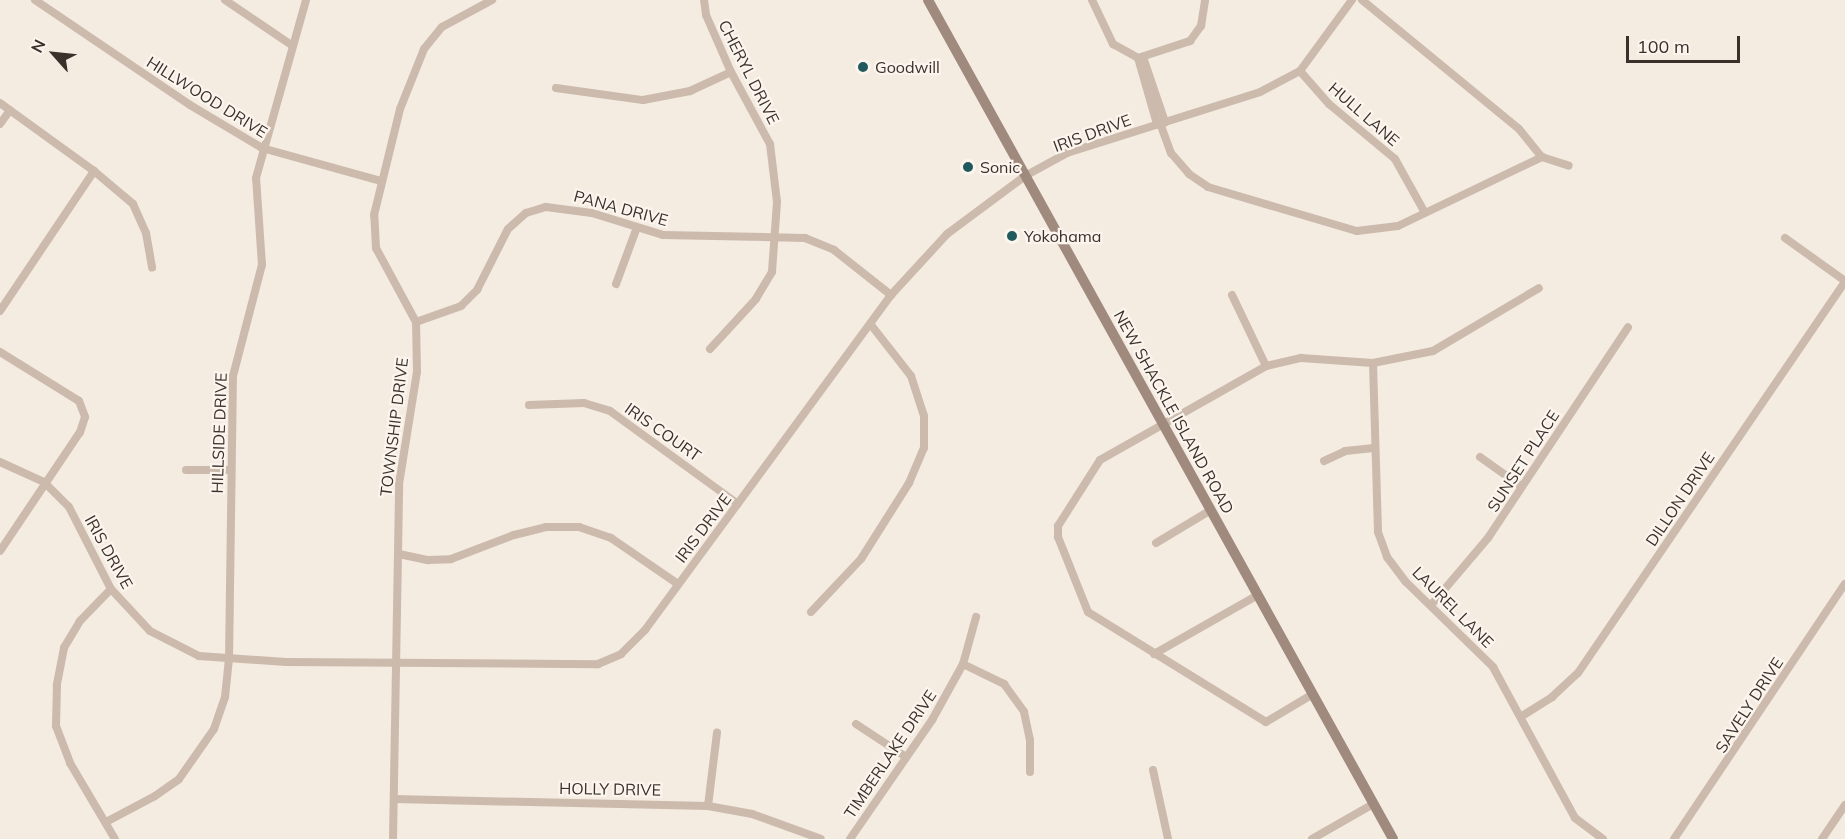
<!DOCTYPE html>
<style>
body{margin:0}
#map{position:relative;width:1845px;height:839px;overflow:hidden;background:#f4ebe1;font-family:Mulish,sans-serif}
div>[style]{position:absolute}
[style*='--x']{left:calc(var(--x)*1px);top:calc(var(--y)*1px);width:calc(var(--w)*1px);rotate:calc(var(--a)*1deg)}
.minor>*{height:8px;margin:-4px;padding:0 4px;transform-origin:4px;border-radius:4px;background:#ccbaad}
.secondary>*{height:10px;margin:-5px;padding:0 5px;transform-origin:5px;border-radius:5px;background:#a08a7e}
.dots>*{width:16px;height:16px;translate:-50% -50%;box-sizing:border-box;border:3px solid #fbf5ee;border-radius:50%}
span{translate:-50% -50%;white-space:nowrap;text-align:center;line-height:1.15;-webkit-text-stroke:4.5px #fbf5ee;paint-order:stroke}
.poi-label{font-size:16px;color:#3b302b}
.left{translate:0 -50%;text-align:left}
.street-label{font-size:16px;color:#3b302b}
.north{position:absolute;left:24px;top:24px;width:60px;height:60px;-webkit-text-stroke:4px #fbf5ee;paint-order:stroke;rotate:297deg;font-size:16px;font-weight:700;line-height:24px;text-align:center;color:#3b302b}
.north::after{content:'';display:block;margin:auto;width:21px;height:27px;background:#3b302b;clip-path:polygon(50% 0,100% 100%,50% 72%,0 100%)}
.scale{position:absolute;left:1626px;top:36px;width:114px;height:27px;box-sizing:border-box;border:3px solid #3b302b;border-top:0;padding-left:8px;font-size:18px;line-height:21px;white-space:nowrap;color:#3b302b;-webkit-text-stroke:4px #fbf5ee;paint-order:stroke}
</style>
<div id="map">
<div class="minor">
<div style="--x:35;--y:0;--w:187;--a:34.1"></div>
<div style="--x:190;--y:105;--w:84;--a:30.8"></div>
<div style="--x:262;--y:148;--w:123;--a:15.5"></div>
<div style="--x:225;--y:0;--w:78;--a:34.1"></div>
<div style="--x:704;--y:0;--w:15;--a:82"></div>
<div style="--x:706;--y:15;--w:62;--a:66.3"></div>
<div style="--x:731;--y:72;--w:82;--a:61.6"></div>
<div style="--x:770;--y:144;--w:58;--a:83.1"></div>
<div style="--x:777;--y:202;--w:70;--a:94.1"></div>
<div style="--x:772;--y:272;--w:31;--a:121"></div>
<div style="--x:756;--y:299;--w:68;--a:132.6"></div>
<div style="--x:1092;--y:0;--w:49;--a:64.5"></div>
<div style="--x:1113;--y:44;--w:29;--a:29"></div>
<div style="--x:1138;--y:58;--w:55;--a:-18.1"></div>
<div style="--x:1190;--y:41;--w:19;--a:-54"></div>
<div style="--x:1201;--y:26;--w:26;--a:-81"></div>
<div style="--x:1362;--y:0;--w:203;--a:39.4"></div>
<div style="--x:1519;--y:129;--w:36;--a:51"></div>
<div style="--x:1542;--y:157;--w:28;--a:18"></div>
<div style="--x:1143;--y:57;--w:69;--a:71.3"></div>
<div style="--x:1138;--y:58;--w:69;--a:73.9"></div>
<div style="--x:1300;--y:71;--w:44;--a:48.7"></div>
<div style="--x:1329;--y:104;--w:86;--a:39.8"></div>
<div style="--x:1395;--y:159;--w:60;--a:60.9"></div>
<div style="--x:556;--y:88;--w:88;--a:7.9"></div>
<div style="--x:643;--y:100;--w:48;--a:-10.8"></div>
<div style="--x:690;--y:91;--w:45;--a:-24.9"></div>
<div style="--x:0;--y:103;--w:116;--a:35.9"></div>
<div style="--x:94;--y:171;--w:51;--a:40.2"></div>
<div style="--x:133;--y:204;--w:32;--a:66"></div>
<div style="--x:146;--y:233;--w:35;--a:80"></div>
<div style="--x:1160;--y:123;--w:32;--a:70"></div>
<div style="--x:1171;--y:153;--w:28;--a:49"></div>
<div style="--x:1189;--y:174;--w:23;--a:34"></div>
<div style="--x:1208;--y:187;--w:155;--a:16.5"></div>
<div style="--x:1357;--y:231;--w:41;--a:-7"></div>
<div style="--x:1398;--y:226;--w:160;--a:-25.6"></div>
<div style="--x:0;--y:124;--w:17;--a:-54"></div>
<div style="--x:1785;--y:238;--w:74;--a:35.6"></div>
<div style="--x:616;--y:284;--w:58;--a:-69.7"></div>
<div style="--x:1232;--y:295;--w:79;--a:64.4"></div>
<div style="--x:0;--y:311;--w:169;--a:-56.1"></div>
<div style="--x:416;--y:322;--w:48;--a:-19.6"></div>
<div style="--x:461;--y:306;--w:23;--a:-45"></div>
<div style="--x:477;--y:290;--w:68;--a:-63.1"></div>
<div style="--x:508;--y:229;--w:24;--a:-42"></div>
<div style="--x:526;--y:213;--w:21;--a:-17"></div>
<div style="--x:546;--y:207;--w:46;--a:7.4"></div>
<div style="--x:592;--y:213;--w:74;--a:17.2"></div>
<div style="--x:663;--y:235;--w:142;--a:1.2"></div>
<div style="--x:805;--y:238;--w:31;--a:22"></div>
<div style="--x:834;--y:250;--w:73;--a:38.3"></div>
<div style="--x:0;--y:352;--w:93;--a:31.8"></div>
<div style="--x:79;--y:401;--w:17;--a:69"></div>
<div style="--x:85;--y:417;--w:16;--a:108"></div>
<div style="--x:80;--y:432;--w:143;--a:123.9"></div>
<div style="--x:1373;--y:363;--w:169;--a:88.3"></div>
<div style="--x:1378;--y:532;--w:27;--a:70"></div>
<div style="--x:1387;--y:557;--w:31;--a:53"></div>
<div style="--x:1406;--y:582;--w:122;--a:44.3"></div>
<div style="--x:1493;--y:667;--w:172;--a:61.5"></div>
<div style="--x:1575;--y:818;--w:35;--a:37"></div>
<div style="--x:529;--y:405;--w:55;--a:-2.1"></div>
<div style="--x:584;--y:403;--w:27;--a:17"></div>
<div style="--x:610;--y:411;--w:158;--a:36"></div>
<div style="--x:1480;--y:457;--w:50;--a:35.3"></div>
<div style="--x:1324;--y:461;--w:23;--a:-25"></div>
<div style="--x:1345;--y:451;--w:29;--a:-6"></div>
<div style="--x:0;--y:462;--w:48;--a:24.4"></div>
<div style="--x:44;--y:482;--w:35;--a:45"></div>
<div style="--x:69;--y:507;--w:92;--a:62.9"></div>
<div style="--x:111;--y:589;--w:57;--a:47.1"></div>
<div style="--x:150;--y:631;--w:55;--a:27"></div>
<div style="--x:199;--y:656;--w:87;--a:3.9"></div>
<div style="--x:286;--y:662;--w:312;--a:0.4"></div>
<div style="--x:598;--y:664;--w:25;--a:-23"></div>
<div style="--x:621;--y:654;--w:34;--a:-45"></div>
<div style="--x:645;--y:630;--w:416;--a:-53.7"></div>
<div style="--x:891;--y:295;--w:83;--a:-47.4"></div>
<div style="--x:947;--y:234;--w:97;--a:-36.6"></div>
<div style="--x:1025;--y:176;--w:48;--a:-28.7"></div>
<div style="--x:1067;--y:153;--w:202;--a:-17.5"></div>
<div style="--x:1260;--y:92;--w:45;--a:-27.7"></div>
<div style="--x:1300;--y:71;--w:88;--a:-53.8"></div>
<div style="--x:186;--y:470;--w:45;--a:0"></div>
<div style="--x:1156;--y:543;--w:64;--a:-31"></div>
<div style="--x:399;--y:554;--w:30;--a:12"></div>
<div style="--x:428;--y:560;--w:23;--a:-2"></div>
<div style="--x:451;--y:559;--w:67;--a:-20.9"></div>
<div style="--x:514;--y:535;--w:33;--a:-14"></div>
<div style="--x:546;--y:527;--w:33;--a:0"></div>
<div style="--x:579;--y:527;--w:34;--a:19"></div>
<div style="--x:611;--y:538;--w:81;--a:34.5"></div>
<div style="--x:111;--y:589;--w:45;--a:134.1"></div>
<div style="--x:80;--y:621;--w:31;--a:121"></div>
<div style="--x:64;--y:648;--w:38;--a:101"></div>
<div style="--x:57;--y:685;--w:41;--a:91.4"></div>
<div style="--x:56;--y:726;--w:40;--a:69"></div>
<div style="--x:70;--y:763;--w:88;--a:59.4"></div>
<div style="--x:1432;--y:604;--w:87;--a:-49.7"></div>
<div style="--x:1488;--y:538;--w:253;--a:-56.4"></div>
<div style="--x:811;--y:612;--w:73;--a:-46.7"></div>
<div style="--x:861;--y:559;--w:90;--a:-57.7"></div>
<div style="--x:909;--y:483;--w:38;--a:-67"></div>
<div style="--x:924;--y:448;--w:32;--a:-90"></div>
<div style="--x:924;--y:416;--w:42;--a:-108"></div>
<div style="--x:911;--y:376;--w:63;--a:-128"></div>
<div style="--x:1154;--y:654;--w:120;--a:-29.6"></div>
<div style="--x:963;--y:664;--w:46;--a:26"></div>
<div style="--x:1004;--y:684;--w:34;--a:54"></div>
<div style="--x:1024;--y:712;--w:29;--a:78"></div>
<div style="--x:1030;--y:740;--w:32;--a:90"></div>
<div style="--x:1313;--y:694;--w:55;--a:149.2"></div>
<div style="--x:1266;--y:722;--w:209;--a:-148.3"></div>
<div style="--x:1088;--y:612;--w:81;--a:-111.8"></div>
<div style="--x:1058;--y:537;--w:11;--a:-90"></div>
<div style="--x:1058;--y:526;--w:78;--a:-57.5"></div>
<div style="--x:1100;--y:460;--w:191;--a:-29.5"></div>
<div style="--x:1266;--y:366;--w:36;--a:-13"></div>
<div style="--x:1301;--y:358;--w:72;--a:4"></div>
<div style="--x:1373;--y:363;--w:61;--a:-11.3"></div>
<div style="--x:1433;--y:351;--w:123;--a:-30.7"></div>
<div style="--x:1522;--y:716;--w:36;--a:-32"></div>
<div style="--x:1552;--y:697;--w:35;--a:-43"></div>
<div style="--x:1578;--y:673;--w:474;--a:-55.7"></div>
<div style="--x:856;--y:724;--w:60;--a:33.4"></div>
<div style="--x:1153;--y:770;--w:71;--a:77.7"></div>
<div style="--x:394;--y:799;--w:314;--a:1.3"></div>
<div style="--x:708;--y:806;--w:45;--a:10.3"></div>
<div style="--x:752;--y:814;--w:73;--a:19.9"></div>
<div style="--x:708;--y:806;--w:74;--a:-83"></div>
<div style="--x:106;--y:822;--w:55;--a:-28"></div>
<div style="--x:155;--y:796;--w:29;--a:-35"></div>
<div style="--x:179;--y:779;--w:61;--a:-55"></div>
<div style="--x:214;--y:729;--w:34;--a:-71"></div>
<div style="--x:225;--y:697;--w:37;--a:-84"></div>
<div style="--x:229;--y:660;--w:284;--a:-89.2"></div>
<div style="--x:233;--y:376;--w:115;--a:-75.4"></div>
<div style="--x:262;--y:265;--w:87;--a:-93.9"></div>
<div style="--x:256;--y:178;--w:185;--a:-74.3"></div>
<div style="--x:393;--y:839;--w:355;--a:-89"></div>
<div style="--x:399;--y:484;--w:113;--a:-80.9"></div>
<div style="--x:417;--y:372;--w:50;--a:-91.1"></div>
<div style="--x:416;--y:322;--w:84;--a:-118.4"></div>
<div style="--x:376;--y:248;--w:33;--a:-93"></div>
<div style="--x:374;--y:215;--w:109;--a:-76.2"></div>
<div style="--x:400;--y:109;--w:65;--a:-68.2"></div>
<div style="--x:424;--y:49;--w:28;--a:-51"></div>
<div style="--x:442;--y:27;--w:57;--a:-28.4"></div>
<div style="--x:850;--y:839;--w:145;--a:-55.4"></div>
<div style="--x:932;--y:720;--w:64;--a:-61"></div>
<div style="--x:963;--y:664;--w:49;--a:-74.5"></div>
<div style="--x:1312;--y:839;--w:70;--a:-29.8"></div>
<div style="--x:1674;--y:839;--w:307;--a:-56.2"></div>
<div style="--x:1822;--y:839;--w:41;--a:-55.9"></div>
</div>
<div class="secondary">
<div style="--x:928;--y:0;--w:959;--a:61"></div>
</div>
<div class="dots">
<div style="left:863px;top:67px;background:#205a5d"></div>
<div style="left:968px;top:167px;background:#205a5d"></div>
<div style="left:1012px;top:236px;background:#205a5d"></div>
</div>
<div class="poi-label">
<span class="left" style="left:875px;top:67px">Goodwill</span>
<span class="left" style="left:980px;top:167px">Sonic</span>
<span class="left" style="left:1024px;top:236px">Yokohama</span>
</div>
<div class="street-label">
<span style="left:749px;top:72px;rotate:63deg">CHERYL DRIVE</span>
<span style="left:207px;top:97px;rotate:32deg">HILLWOOD DRIVE</span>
<span style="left:1364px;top:114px;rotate:41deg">HULL LANE</span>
<span style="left:1092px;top:133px;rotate:-20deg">IRIS DRIVE</span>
<span style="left:621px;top:208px;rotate:15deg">PANA DRIVE</span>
<span style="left:1174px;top:412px;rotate:61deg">NEW SHACKLE ISLAND ROAD</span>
<span style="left:394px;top:427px;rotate:-83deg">TOWNSHIP DRIVE</span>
<span style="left:663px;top:432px;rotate:35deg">IRIS COURT</span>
<span style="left:219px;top:433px;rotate:-88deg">HILLSIDE DRIVE</span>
<span style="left:1523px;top:461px;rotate:-57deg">SUNSET PLACE</span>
<span style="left:1680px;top:499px;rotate:-56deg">DILLON DRIVE</span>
<span style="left:703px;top:528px;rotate:-53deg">IRIS DRIVE</span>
<span style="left:109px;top:552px;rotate:61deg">IRIS DRIVE</span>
<span style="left:1453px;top:607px;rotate:45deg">LAUREL LANE</span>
<span style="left:1749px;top:705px;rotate:-57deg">SAVELY DRIVE</span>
<span style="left:890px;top:754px;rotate:-56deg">TIMBERLAKE DRIVE</span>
<span style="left:610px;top:789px;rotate:1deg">HOLLY DRIVE</span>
</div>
<div class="north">N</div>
<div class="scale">100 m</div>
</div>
